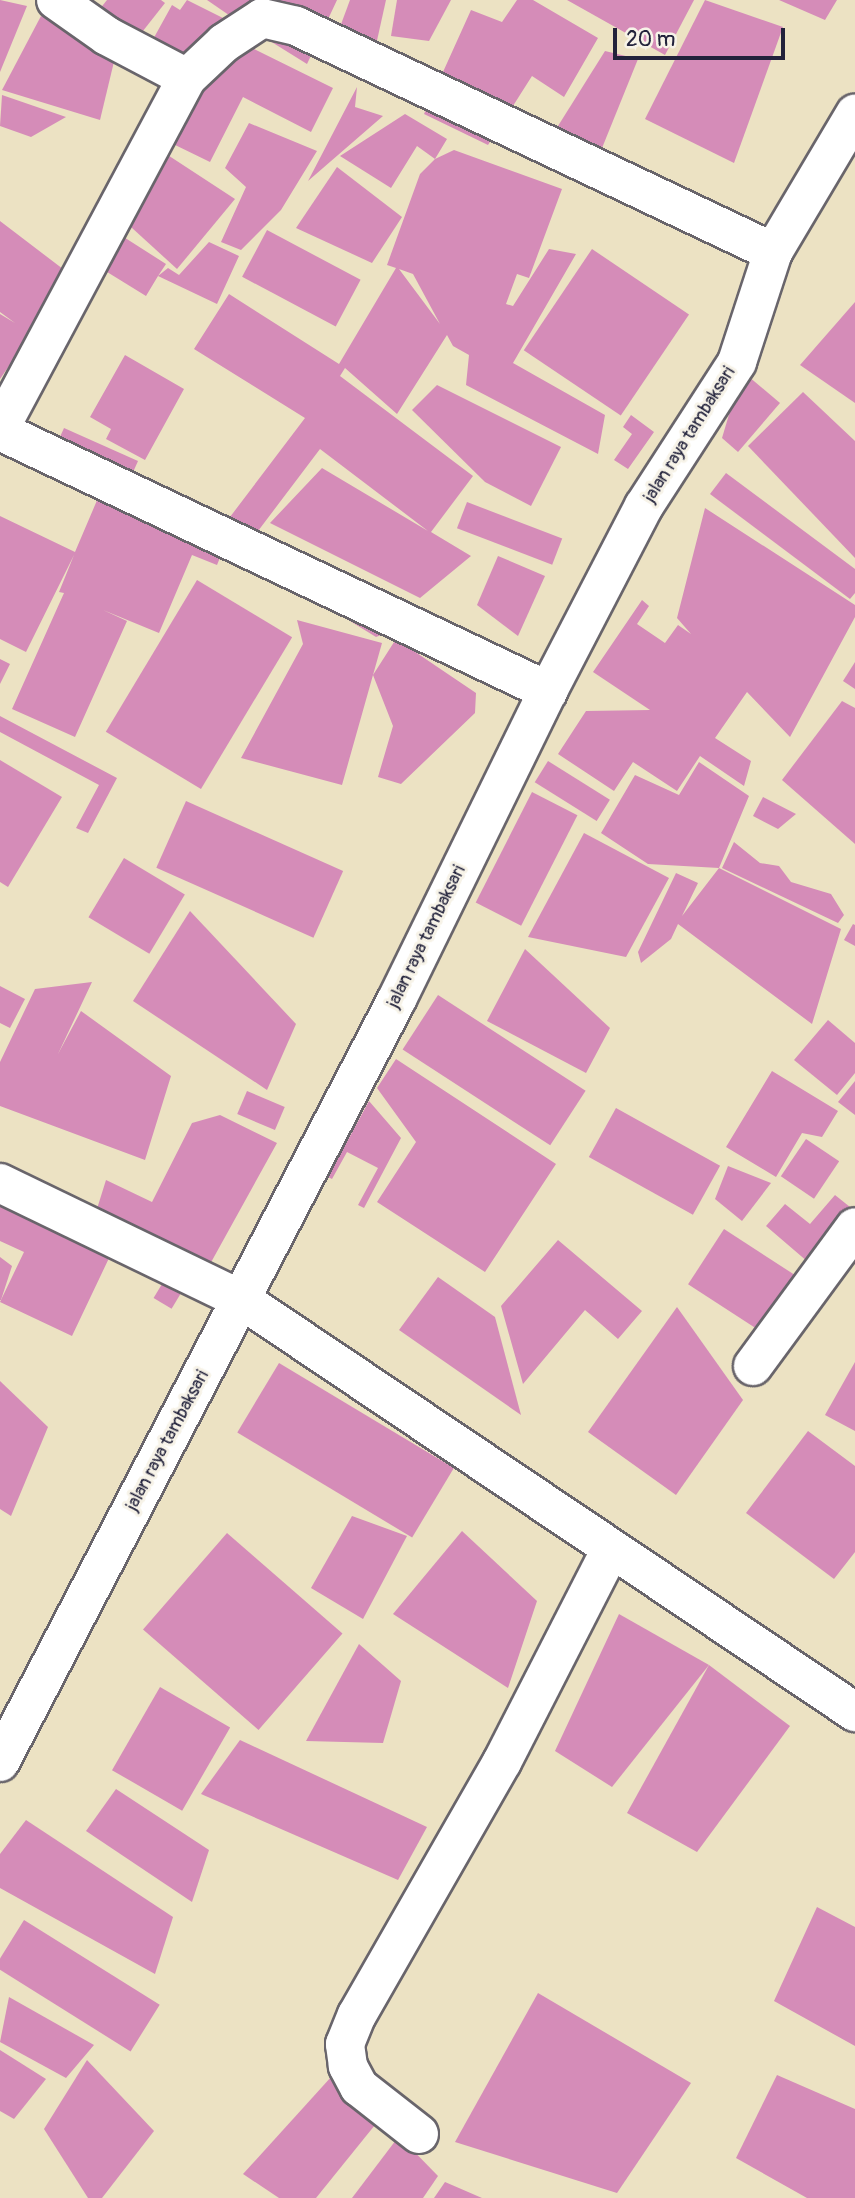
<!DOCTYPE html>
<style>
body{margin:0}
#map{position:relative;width:855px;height:2198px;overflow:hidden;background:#ece2c3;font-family:Pangolin,sans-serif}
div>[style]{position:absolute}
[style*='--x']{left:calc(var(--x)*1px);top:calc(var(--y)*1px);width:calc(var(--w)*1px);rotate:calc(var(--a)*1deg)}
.building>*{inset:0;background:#d58cb8;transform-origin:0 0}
.roads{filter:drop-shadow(2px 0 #69656b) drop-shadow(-2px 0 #69656b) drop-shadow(0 2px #69656b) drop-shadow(0 -2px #69656b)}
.minor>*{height:38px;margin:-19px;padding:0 19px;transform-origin:19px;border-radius:19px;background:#fff}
span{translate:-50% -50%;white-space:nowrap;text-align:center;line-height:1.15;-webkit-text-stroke:6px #f7f3e8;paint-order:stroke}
.street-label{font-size:18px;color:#22223b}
.scale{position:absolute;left:613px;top:28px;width:172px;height:32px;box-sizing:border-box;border:4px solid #22223b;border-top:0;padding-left:9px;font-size:21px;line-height:24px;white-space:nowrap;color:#22223b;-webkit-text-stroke:5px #f7f3e8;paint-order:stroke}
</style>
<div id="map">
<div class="building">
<div style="clip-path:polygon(0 0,27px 6px,0 72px)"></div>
<div style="clip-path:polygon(107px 0,161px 0,165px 3px,139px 36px,99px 10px)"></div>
<div style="clip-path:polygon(187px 0,223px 18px,194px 67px,151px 43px,172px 5px,180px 10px)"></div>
<div style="clip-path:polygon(207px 0,254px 0,239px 22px)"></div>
<div style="clip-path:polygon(280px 0,337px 0,307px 64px,262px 36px)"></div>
<div style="clip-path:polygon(350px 0,386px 0,376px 45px,330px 54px)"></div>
<div style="clip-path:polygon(397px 0,451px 0,429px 41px,391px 36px)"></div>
<div style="clip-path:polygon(517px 0,533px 0,598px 38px,564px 97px,532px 76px,488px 145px,424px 114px,471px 10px,502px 22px)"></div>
<div style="clip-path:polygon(567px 0,694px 0,665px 55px)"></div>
<div style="clip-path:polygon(705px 0,783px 27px,734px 163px,645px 119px)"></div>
<div style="clip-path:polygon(779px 0,837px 0,825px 20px)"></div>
<div style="clip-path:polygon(41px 16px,118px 45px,100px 120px,2px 90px)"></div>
<div style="clip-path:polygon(250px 47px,333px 88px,311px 132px,243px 97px,210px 162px,169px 142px,202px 78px)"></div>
<div style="clip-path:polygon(605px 51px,638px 59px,600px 153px,558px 126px)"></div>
<div style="clip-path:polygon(357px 87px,355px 107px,383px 116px,308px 181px)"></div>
<div style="clip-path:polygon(2px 95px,66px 117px,31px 137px,0 126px)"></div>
<div style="clip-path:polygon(405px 114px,447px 139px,435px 159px,417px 146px,391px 188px,340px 156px)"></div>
<div style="clip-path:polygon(249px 123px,317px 151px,281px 210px,241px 250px,221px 242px,246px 187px,225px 168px)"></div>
<div style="clip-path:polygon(157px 148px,235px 199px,177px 269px,120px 217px)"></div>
<div style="clip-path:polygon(evenodd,454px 150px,562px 189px,529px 278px,517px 274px,506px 304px,513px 306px,549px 249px,576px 254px,513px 363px,605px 415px,598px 454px,466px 385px,469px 355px,453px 346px,447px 335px,397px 414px,345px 368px,340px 376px,473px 476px,431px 532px,471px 556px,420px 598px,270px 523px,322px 468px,428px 531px,320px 449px,255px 535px,230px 517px,305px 418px,194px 349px,229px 294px,339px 364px,396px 268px,387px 265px,420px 174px,435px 159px,454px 150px,399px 269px,413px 274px,440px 324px,399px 269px)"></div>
<div style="clip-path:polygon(337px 167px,402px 217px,372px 263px,296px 228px)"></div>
<div style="clip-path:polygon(0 221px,80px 282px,30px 335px,0 379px,0 314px,15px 323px,0 312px)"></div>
<div style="left:267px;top:230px;width:106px;height:53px;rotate:28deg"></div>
<div style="clip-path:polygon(119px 234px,166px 264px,158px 276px,168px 268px,179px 275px,209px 242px,239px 256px,217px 304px,158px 276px,146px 296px,99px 267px)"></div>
<div style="left:592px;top:249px;width:117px;height:122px;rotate:34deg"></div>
<div style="clip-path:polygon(855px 302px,855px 403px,800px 365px)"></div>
<div style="clip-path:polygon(125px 355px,184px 389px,145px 460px,106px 439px,111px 429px,90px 417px)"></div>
<div style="clip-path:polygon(742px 371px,780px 403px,738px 452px,722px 438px)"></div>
<div style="clip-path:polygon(437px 385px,561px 447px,531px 506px,485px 482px,412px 410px)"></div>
<div style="clip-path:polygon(803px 392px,855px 441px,855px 558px,748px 446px)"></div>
<div style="clip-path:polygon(631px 415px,654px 432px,628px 469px,614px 460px,632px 434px,623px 427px)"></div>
<div style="left:64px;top:428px;width:81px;height:23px;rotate:24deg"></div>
<div style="clip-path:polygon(726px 473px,855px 569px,855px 593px,850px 599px,710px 494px)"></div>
<div style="clip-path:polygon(98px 498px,223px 550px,217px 565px,192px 555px,159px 633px,103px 610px,127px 621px,75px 737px,12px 709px,64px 593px,59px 592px,74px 555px,26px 652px,0 639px,0 516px,75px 552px)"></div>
<div style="left:467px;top:502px;width:102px;height:28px;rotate:21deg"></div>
<div style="clip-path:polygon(705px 508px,855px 605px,855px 617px,790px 737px,747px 692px,715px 738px,751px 761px,744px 786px,700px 756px,677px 791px,633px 762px,614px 791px,558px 754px,586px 711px,650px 710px,593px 672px,642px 600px,649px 606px,637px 624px,665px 643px,678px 625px,691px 634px,677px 618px)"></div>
<div style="clip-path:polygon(498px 556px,545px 576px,518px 636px,477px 605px)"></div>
<div style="left:197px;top:580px;width:111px;height:177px;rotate:31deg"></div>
<div style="clip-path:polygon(357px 617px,386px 633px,376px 637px,350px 621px)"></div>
<div style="clip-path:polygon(297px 620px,382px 643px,373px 675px,396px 639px,476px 693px,475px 713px,401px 784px,378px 777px,393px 726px,373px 675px,342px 785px,241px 758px,303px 644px)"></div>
<div style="clip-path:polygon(0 659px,10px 664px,0 684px)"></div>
<div style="clip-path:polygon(855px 662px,855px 689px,843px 681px)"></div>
<div style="clip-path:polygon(842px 701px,855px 708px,855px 844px,782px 780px)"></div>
<div style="clip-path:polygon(0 716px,117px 778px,88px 833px,76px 828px,99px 785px,0 732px)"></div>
<div style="clip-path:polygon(0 760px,62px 797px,8px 887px,0 882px)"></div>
<div style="left:548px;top:761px;width:73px;height:25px;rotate:32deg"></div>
<div style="clip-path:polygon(699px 762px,749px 796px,719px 868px,648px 864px,601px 833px,635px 775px,679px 795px)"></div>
<div style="left:532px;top:792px;width:51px;height:124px;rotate:27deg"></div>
<div style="clip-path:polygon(763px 797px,796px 814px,778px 829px,753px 816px)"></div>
<div style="left:186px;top:801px;width:172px;height:73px;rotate:24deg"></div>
<div style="clip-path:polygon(584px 833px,669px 878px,626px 957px,528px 937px)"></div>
<div style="clip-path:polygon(734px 842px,760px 863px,779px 866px,791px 882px,831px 894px,844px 915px,838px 923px,722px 868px)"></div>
<div style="left:124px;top:858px;width:71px;height:69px;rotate:31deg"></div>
<div style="clip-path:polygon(719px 868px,841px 929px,812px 1024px,678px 924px,671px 939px,641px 963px,638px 952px,676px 873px,698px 883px,682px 916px)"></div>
<div style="clip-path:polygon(190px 911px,296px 1024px,267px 1090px,133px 1001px)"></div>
<div style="clip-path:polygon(853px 924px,855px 925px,855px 946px,844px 940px)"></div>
<div style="clip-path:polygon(525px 949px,610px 1028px,586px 1073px,487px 1021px)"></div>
<div style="clip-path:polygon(92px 982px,58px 1054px,81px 1011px,171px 1076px,145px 1160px,0 1106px,0 1062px,35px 989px)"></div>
<div style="clip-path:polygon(0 986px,25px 999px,10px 1028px,0 1023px)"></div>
<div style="left:438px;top:995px;width:176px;height:65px;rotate:33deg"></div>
<div style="clip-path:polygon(828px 1020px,855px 1043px,855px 1073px,837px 1095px,794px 1060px)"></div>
<div style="clip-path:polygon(396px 1059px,556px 1164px,485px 1272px,377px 1202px,416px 1142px,377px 1088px)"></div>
<div style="clip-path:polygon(772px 1071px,838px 1111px,822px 1137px,802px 1133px,776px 1177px,726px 1147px)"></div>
<div style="clip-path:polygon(855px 1081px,855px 1115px,838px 1102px)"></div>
<div style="left:247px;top:1091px;width:41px;height:25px;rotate:23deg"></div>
<div style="clip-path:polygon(369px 1101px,401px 1138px,364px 1208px,358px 1205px,378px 1168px,347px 1152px,332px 1179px,328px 1177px)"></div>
<div style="left:616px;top:1108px;width:119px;height:56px;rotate:29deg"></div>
<div style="clip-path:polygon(220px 1115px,277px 1143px,209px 1266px,96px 1212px,106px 1180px,152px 1202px,192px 1123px)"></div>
<div style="left:806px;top:1139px;width:40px;height:45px;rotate:34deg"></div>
<div style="clip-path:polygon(728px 1166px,771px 1183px,742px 1221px,715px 1199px)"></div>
<div style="clip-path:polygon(835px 1195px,855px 1211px,815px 1268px,766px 1226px,785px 1204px,810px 1224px)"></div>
<div style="clip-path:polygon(0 1203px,110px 1256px,72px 1336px,0 1302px,24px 1252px,0 1241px)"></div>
<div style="left:724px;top:1229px;width:90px;height:66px;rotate:33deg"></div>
<div style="clip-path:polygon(558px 1240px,642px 1311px,618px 1339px,585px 1310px,523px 1384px,501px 1306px)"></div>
<div style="clip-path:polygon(0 1257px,12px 1266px,1px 1300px,0 1300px)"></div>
<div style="left:168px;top:1274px;width:21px;height:28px;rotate:31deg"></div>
<div style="clip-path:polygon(438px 1277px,495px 1317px,521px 1415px,399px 1330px)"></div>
<div style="clip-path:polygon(677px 1307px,743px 1400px,676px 1495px,588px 1432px)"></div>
<div style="clip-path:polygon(855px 1362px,855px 1431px,825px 1415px)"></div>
<div style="left:279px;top:1363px;width:204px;height:81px;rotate:31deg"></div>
<div style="clip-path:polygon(0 1381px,48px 1427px,11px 1516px,0 1509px)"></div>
<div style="clip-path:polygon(808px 1431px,855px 1466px,855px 1552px,834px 1579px,746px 1513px)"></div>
<div style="clip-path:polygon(352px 1516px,407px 1536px,363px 1619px,311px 1588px)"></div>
<div style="clip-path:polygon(462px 1531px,537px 1601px,508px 1688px,393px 1614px)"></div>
<div style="left:227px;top:1533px;width:153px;height:128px;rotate:41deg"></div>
<div style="clip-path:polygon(619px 1614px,709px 1665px,612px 1787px,555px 1751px)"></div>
<div style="clip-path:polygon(359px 1644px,401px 1681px,383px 1743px,306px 1741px)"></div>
<div style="clip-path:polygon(709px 1665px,790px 1726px,697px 1852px,627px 1813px)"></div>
<div style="left:160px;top:1687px;width:81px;height:96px;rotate:30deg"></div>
<div style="clip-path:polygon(240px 1740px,427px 1827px,398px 1880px,201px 1794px)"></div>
<div style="clip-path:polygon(116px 1789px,209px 1850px,192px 1902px,86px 1831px)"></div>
<div style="clip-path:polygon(26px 1820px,173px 1917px,155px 1974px,0 1888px,0 1854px)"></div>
<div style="clip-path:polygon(817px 1907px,855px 1927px,855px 2046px,774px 2001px)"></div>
<div style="left:24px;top:1920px;width:160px;height:55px;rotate:32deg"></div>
<div style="clip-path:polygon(538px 1993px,691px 2083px,617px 2193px,455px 2142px)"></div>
<div style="clip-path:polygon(9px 1997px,94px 2045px,66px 2078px,0 2042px)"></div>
<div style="clip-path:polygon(0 2050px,46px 2079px,14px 2119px,0 2111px)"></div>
<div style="clip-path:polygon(87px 2060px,154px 2131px,102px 2198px,88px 2198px,44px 2129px)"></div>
<div style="clip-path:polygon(777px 2075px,855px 2109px,855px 2198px,807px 2198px,736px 2158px)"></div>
<div style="clip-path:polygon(332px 2076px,379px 2120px,316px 2198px,279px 2198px,243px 2174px)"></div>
<div style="clip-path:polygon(399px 2136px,438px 2176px,423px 2198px,352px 2198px)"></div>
<div style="clip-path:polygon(445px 2182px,482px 2198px,434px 2198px)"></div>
</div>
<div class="roads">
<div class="minor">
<div style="--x:56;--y:0;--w:62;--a:35.2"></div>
<div style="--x:107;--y:36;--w:90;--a:27.7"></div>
<div style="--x:187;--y:78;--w:51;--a:-43.4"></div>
<div style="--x:224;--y:43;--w:45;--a:-33.3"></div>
<div style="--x:262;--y:18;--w:35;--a:13"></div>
<div style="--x:296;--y:26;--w:528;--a:25.35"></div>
<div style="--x:0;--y:428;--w:397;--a:-61.9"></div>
<div style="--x:0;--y:431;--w:607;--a:25.38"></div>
<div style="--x:0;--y:1183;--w:269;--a:25.8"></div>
<div style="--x:242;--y:1300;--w:739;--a:33.91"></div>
<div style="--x:753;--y:1366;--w:172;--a:-53.7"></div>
<div style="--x:0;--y:1762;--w:860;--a:-62.51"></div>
<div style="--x:397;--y:999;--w:343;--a:-63.9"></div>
<div style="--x:548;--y:691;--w:208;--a:-62.6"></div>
<div style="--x:644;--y:506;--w:171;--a:-57.1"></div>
<div style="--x:737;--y:362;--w:116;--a:-71.9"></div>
<div style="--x:773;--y:252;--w:161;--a:-59.3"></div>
<div style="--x:419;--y:2134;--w:76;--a:-141.9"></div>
<div style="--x:359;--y:2087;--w:24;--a:-118"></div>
<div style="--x:348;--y:2066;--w:22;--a:-98"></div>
<div style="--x:345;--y:2044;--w:31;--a:-68"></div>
<div style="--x:357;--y:2015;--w:292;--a:-60.2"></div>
<div style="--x:502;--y:1762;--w:239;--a:-62.9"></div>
</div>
</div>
<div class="street-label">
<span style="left:690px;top:435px;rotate:-58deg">jalan raya tambaksari</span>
<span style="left:427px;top:937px;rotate:-64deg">jalan raya tambaksari</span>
<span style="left:168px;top:1441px;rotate:-62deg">jalan raya tambaksari</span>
</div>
<div class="scale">20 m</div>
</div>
